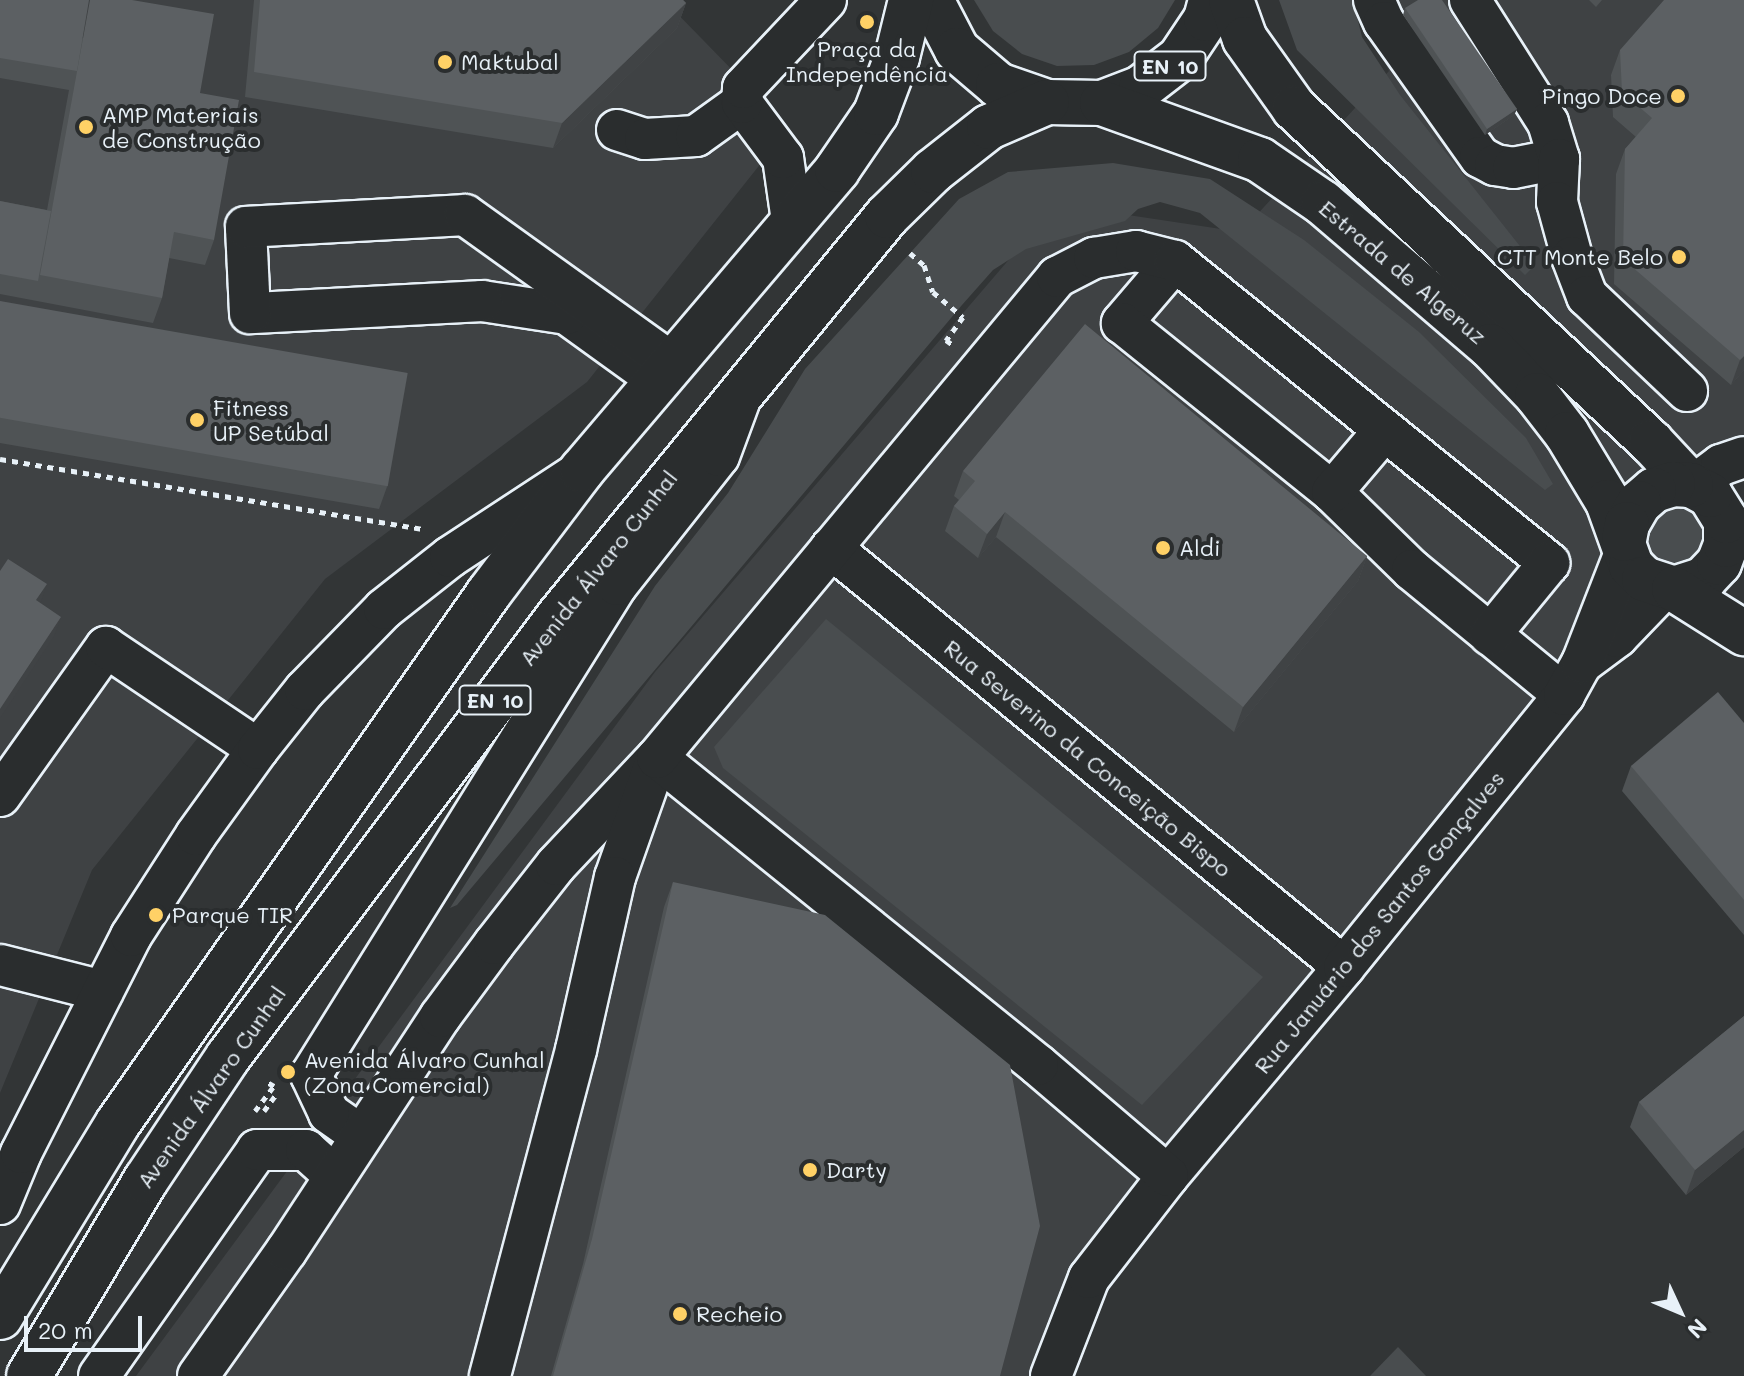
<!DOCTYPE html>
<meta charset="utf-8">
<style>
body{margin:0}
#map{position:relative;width:1744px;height:1376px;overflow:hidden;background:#323536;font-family:Mali,sans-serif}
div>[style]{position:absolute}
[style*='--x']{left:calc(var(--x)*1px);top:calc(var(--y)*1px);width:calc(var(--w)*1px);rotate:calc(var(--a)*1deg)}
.built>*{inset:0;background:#3f4244}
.green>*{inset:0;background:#494d4f}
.round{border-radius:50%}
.path>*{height:5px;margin-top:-2.5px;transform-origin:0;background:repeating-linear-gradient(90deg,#e8f1f8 0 6px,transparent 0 12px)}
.roads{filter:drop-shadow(2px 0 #e8f1f8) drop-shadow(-2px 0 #e8f1f8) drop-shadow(0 2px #e8f1f8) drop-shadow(0 -2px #e8f1f8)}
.minor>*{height:40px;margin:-20px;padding:0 20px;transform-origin:20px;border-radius:20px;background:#2a2d2e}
.major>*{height:44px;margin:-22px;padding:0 22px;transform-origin:22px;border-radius:22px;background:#2a2d2e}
.wall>*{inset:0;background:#4f5355}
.shaded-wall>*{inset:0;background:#404345}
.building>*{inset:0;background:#5c6063;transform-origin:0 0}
.dots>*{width:22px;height:22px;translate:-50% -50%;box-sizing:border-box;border:4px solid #2a2d2e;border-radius:50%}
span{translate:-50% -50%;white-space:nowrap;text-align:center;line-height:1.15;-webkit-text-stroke:8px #2a2d2e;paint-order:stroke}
.shield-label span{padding:2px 6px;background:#2a2d2e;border:2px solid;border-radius:6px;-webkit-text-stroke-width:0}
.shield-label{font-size:20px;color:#e8f1f8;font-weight:700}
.poi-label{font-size:22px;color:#e8f1f8}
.left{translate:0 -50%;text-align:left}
.right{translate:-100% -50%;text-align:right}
.street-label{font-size:22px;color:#e8f1f8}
.north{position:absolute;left:1640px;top:1272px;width:80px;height:80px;-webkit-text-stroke:6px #2a2d2e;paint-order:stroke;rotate:134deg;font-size:22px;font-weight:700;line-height:32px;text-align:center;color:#e8f1f8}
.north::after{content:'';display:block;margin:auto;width:28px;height:36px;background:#e8f1f8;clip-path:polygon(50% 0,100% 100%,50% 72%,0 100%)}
.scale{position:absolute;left:24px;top:1316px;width:118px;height:36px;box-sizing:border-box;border:4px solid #e8f1f8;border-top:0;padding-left:10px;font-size:24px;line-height:28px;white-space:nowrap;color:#e8f1f8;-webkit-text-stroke:6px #2a2d2e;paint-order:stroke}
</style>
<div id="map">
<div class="built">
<div style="clip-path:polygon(0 0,664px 0,789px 128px,587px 382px,325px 579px,92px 870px,0 1093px)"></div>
<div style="clip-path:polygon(1355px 0,1744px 0,1744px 473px,1128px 1196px,1039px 1376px,136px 1376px,655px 672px,1024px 242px,1128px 215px,1241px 232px,1389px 71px)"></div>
</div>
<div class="green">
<div style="clip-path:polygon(974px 0,1175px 0,1158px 28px,1129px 52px,1094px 65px,1057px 66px,1022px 54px,993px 31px)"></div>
<div style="clip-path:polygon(1279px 0,1353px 0,1362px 37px,1400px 95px,1535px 265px,1525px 275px,1297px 50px)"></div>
<div style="clip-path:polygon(1113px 163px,1210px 179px,1304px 240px,1419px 332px,1526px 438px,1553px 484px,1545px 490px,1200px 213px,1160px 202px,1138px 209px,1125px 221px,1026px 249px,993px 270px,962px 305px,457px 905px,450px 908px,655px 586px,728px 493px,805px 369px,959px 199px,1008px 172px)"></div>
<div class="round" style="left:1644px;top:507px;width:60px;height:60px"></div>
<div style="clip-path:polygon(826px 619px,1263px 977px,1142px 1105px,723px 768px,714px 747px)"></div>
<div style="clip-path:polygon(1398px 1347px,1426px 1376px,1370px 1376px)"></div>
</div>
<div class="path">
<div style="--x:910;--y:253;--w:18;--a:41"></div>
<div style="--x:924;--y:265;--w:28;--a:72"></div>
<div style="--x:933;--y:292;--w:39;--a:40"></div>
<div style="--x:963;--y:317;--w:29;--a:126"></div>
<div style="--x:946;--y:340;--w:9;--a:36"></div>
<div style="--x:0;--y:459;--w:427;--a:9.4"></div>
<div style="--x:255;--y:1111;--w:31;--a:-53"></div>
<div style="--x:274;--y:1086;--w:8;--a:-150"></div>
<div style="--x:264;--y:1111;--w:22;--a:-54"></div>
</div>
<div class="roads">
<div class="minor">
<div style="--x:1374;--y:0;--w:24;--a:66"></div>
<div style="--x:1384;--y:22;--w:166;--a:54.6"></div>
<div style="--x:1480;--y:157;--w:17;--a:28"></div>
<div style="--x:1495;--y:165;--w:18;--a:9"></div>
<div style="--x:1513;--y:168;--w:47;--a:-11.1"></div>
<div style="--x:1470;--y:0;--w:146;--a:57.6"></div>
<div style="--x:1548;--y:123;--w:38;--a:73"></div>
<div style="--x:1559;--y:159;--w:43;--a:92.7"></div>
<div style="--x:1557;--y:202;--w:57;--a:74.7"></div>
<div style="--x:1572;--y:257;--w:42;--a:69"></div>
<div style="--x:1587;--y:296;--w:138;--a:43.5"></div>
<div style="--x:617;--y:130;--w:29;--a:18"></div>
<div style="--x:645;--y:139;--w:51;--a:-3.4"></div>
<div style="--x:696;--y:136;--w:57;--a:-35.7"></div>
<div style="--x:792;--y:221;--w:64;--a:-98.1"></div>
<div style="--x:783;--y:158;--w:69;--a:-126.7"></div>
<div style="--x:742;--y:103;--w:15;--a:-86"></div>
<div style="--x:743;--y:88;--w:121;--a:-46.7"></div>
<div style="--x:1175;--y:261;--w:82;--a:130.5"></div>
<div style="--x:1122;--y:323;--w:270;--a:38.8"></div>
<div style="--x:1332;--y:492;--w:112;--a:44.3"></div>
<div style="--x:1412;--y:570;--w:197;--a:39.4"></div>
<div style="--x:657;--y:379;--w:111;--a:-144.2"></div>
<div style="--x:567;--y:314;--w:86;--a:-171.3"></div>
<div style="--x:482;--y:301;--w:232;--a:177"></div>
<div style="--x:250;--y:313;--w:86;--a:-92.7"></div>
<div style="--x:246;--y:227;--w:219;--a:-3.1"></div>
<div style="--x:465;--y:215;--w:254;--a:35.6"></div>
<div style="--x:1693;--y:486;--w:35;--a:-37"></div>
<div style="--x:1721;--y:465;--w:24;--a:-19"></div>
<div style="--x:1332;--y:492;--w:80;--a:-49.6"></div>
<div style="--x:831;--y:548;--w:662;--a:39.24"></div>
<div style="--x:1582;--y:663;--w:44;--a:-36.6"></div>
<div style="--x:1617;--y:637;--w:68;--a:-46.2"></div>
<div style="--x:0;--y:796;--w:183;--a:-54.6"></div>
<div style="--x:106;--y:647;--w:183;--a:33.9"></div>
<div style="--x:0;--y:965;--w:106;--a:14.2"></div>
<div style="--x:360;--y:1135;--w:38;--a:-145"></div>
<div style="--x:329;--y:1113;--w:42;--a:-115.3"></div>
<div style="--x:311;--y:1075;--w:578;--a:-58.02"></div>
<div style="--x:617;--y:585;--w:164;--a:-51.7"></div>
<div style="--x:719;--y:456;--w:58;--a:-69.7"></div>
<div style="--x:1168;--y:1176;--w:273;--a:-49.9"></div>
<div style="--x:1344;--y:967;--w:350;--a:-51"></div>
<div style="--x:1564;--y:695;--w:37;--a:-61"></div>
<div style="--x:1582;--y:663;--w:121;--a:-68.7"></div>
<div style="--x:0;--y:1204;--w:55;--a:-67.6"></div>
<div style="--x:21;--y:1153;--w:243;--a:-63.1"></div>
<div style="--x:131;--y:936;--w:120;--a:-57.2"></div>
<div style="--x:196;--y:835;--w:106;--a:-54.2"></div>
<div style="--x:258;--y:749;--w:75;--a:-51.5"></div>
<div style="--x:305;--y:690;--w:113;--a:-45.7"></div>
<div style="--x:384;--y:609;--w:84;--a:-38.2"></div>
<div style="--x:450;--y:557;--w:146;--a:-33.3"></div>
<div style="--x:99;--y:1376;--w:276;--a:-55"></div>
<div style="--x:257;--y:1150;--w:49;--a:0"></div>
<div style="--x:306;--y:1150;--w:39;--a:42"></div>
<div style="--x:198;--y:1376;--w:154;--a:-54.8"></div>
<div style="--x:287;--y:1250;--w:279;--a:-56.7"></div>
<div style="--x:440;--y:1017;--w:91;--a:-53.5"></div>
<div style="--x:494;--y:944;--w:100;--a:-51.9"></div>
<div style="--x:556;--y:865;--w:147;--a:-46.7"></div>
<div style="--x:657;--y:758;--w:126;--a:109.4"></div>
<div style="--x:615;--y:877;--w:177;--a:102.7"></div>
<div style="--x:576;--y:1050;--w:337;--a:104.8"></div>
<div style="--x:1051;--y:1376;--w:105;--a:-68.8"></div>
<div style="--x:1089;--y:1278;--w:129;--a:-52.2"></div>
<div style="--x:1168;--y:1176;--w:171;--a:-139.5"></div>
<div style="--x:1038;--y:1065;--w:489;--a:-141.1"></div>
<div style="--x:657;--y:758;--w:626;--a:-50.25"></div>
<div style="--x:1057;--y:277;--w:42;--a:-27.2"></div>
<div style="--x:1094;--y:258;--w:43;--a:-9.5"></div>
<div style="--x:1136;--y:251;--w:40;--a:14.4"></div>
<div style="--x:1175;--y:261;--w:481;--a:38.9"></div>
<div style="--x:1549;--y:563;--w:93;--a:129.3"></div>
</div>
<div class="major">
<div style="--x:931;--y:0;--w:56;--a:62.5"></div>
<div style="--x:957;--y:50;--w:54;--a:40.5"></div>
<div style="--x:998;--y:85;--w:52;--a:19.1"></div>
<div style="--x:1047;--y:102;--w:55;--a:1"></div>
<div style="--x:1102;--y:103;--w:42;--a:-21"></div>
<div style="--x:1141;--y:88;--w:49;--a:-37.6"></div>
<div style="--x:1180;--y:58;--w:47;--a:-56.3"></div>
<div style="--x:1206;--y:19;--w:20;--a:-75"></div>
<div style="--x:1231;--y:0;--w:41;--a:70.3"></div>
<div style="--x:1245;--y:39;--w:85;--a:54.6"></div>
<div style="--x:1294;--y:108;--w:489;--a:43.1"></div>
<div style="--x:1651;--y:442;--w:59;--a:47.1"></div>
<div style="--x:1102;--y:103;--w:168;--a:19.8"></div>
<div style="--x:1260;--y:160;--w:76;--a:34.3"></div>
<div style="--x:1323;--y:203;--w:220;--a:40.6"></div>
<div style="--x:1490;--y:346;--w:68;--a:46.2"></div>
<div style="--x:1537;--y:395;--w:49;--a:52.4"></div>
<div style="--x:1567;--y:434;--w:79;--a:58.9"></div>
<div style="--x:1608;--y:502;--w:68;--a:70.2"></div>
<div style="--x:1631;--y:566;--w:18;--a:45"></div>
<div style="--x:1644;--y:579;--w:32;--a:18"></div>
<div style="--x:1674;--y:589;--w:32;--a:-18"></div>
<div style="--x:1704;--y:579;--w:22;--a:-47"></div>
<div style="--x:1719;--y:563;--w:19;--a:-69"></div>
<div style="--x:1726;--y:545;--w:24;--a:-90"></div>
<div style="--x:1726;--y:521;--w:31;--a:-122"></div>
<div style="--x:1710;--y:495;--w:21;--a:-152"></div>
<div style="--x:1691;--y:485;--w:18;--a:-177"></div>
<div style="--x:1673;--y:484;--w:20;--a:162"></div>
<div style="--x:1654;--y:490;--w:20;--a:139"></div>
<div style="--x:1639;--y:503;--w:24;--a:120"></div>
<div style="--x:1627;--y:524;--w:15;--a:101"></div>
<div style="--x:1674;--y:589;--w:83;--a:32.2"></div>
<div style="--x:0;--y:1317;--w:227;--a:-58.7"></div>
<div style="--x:118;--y:1123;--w:647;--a:-55.01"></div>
<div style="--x:489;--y:593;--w:154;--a:-52.9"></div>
<div style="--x:582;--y:470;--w:394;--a:-49.6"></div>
<div style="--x:837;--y:170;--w:69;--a:-55.6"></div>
<div style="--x:876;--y:113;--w:60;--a:-69.4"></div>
<div style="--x:897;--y:57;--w:59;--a:-76.2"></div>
<div style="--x:29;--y:1376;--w:228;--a:-59.2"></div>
<div style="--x:146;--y:1180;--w:148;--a:-56.3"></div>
<div style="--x:228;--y:1057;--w:551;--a:-53.11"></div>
<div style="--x:559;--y:616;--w:517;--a:-50.65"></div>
<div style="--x:887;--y:216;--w:64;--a:-44.4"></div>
<div style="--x:933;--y:171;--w:71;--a:-38.2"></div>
<div style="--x:989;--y:127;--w:63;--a:-23.3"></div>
</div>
</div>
<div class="wall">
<div style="clip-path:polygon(0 0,200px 93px,214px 240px,205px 265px,169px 258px,162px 298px,153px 323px,0 294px,0 201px,47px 210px,69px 90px,0 78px)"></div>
<div style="clip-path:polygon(254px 0,683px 0,686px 3px,677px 28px,553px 148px,245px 97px)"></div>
<div style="clip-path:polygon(1589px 0,1602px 0,1596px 7px)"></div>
<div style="clip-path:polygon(1744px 0,1744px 370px,1731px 385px,1614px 284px,1616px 174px,1625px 149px,1636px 137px,1613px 117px,1611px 75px,1620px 50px)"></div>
<div style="clip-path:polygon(1405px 8px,1517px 109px,1514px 115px,1485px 135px,1403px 15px)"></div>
<div style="clip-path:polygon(0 301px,388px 484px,379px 509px,0 443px)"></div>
<div style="clip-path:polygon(963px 471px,1367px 556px,1358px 581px,1234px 732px,996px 537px,978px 558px,945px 531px,954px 506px,959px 500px,954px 496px)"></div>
<div style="clip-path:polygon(1744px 723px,1744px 935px,1622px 791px,1631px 766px)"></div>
<div style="clip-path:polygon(673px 882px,1000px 1376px,551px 1376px,583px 1264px,664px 907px)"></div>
<div style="clip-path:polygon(1744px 1016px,1744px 1147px,1686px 1195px,1630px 1127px,1639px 1102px)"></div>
</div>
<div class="shaded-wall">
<div style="clip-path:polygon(686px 3px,677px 28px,553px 148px,562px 123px)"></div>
<div style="clip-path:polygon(1517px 109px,1514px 115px,1485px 135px,1487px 129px)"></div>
<div style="clip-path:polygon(1744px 356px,1744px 370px,1731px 385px,1740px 360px)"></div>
<div style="clip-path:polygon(1005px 512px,996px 537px,978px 558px,987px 534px)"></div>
<div style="clip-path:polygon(1367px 556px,1358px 581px,1234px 732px,1243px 707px)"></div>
<div style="clip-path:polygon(47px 584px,40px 604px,36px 600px)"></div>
<div style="clip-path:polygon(61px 617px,54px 636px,0 718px,0 709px)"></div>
<div style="clip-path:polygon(1744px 1130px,1744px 1147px,1686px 1195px,1695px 1170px)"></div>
</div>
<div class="building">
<div style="clip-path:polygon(0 0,89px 0,77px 71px,0 58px)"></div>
<div style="clip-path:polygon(90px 0,132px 0,214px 14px,200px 93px,239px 100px,214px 240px,174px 232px,162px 298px,40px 275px)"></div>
<div style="clip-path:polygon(260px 0,683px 0,686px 3px,562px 123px,254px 72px)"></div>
<div style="clip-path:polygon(1418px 0,1442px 0,1517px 109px,1487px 129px,1405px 8px)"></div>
<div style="clip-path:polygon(1664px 0,1744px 0,1744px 356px,1740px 360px,1623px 259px,1625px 149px,1652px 118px,1622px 92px,1620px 50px)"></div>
<div style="clip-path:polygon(0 201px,51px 211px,38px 281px,0 274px)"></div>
<div style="left:0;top:301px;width:414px;height:115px;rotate:10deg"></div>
<div style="clip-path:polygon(1085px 324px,1367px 556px,1243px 707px,1005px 512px,987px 534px,954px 506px,975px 481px,963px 471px)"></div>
<div style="clip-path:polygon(8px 559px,47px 584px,36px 600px,61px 617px,0 709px,0 571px)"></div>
<div style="clip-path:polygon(1718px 692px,1744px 723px,1744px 900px,1631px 766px)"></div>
<div style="clip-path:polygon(673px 882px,825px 915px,1010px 1065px,1040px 1226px,1000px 1376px,553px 1376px,592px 1239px)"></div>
<div style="clip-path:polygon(1744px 1016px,1744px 1130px,1695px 1170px,1639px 1102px)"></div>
</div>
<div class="dots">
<div style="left:867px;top:22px;background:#ffd166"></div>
<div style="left:445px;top:62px;background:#ffd166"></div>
<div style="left:1678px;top:96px;background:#ffd166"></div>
<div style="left:86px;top:127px;background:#ffd166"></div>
<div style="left:1679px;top:257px;background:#ffd166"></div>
<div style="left:197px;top:420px;background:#ffd166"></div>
<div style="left:1163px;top:548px;background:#ffd166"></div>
<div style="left:156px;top:915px;background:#ffd166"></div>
<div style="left:288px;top:1072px;background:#ffd166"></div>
<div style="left:810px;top:1170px;background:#ffd166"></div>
<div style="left:680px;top:1314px;background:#ffd166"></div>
</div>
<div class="shield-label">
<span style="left:1170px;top:66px">EN 10</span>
<span style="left:495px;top:700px">EN 10</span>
</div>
<div class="poi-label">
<span style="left:867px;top:61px">Praça da<br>Independência</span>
<span class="left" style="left:461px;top:62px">Maktubal</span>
<span class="right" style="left:1662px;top:96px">Pingo Doce</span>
<span class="left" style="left:102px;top:127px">AMP Materiais<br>de Construção</span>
<span class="right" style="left:1663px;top:257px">CTT Monte Belo</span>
<span class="left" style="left:213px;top:420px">Fitness<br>UP Setúbal</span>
<span class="left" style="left:1179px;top:548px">Aldi</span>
<span class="left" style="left:172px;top:915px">Parque TIR</span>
<span class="left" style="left:304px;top:1072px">Avenida Álvaro Cunhal<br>(Zona Comercial)</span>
<span class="left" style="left:826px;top:1170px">Darty</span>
<span class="left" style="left:696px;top:1314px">Recheio</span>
</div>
<div class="street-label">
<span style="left:1403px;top:272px;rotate:40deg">Estrada de Algeruz</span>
<span style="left:598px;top:568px;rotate:-52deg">Avenida Álvaro Cunhal</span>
<span style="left:1088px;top:758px;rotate:39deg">Rua Severino da Conceição Bispo</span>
<span style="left:1379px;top:922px;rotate:-51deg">Rua Januário dos Santos Gonçalves</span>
<span style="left:211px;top:1087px;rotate:-55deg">Avenida Álvaro Cunhal</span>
</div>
<div class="north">N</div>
<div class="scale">20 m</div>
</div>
